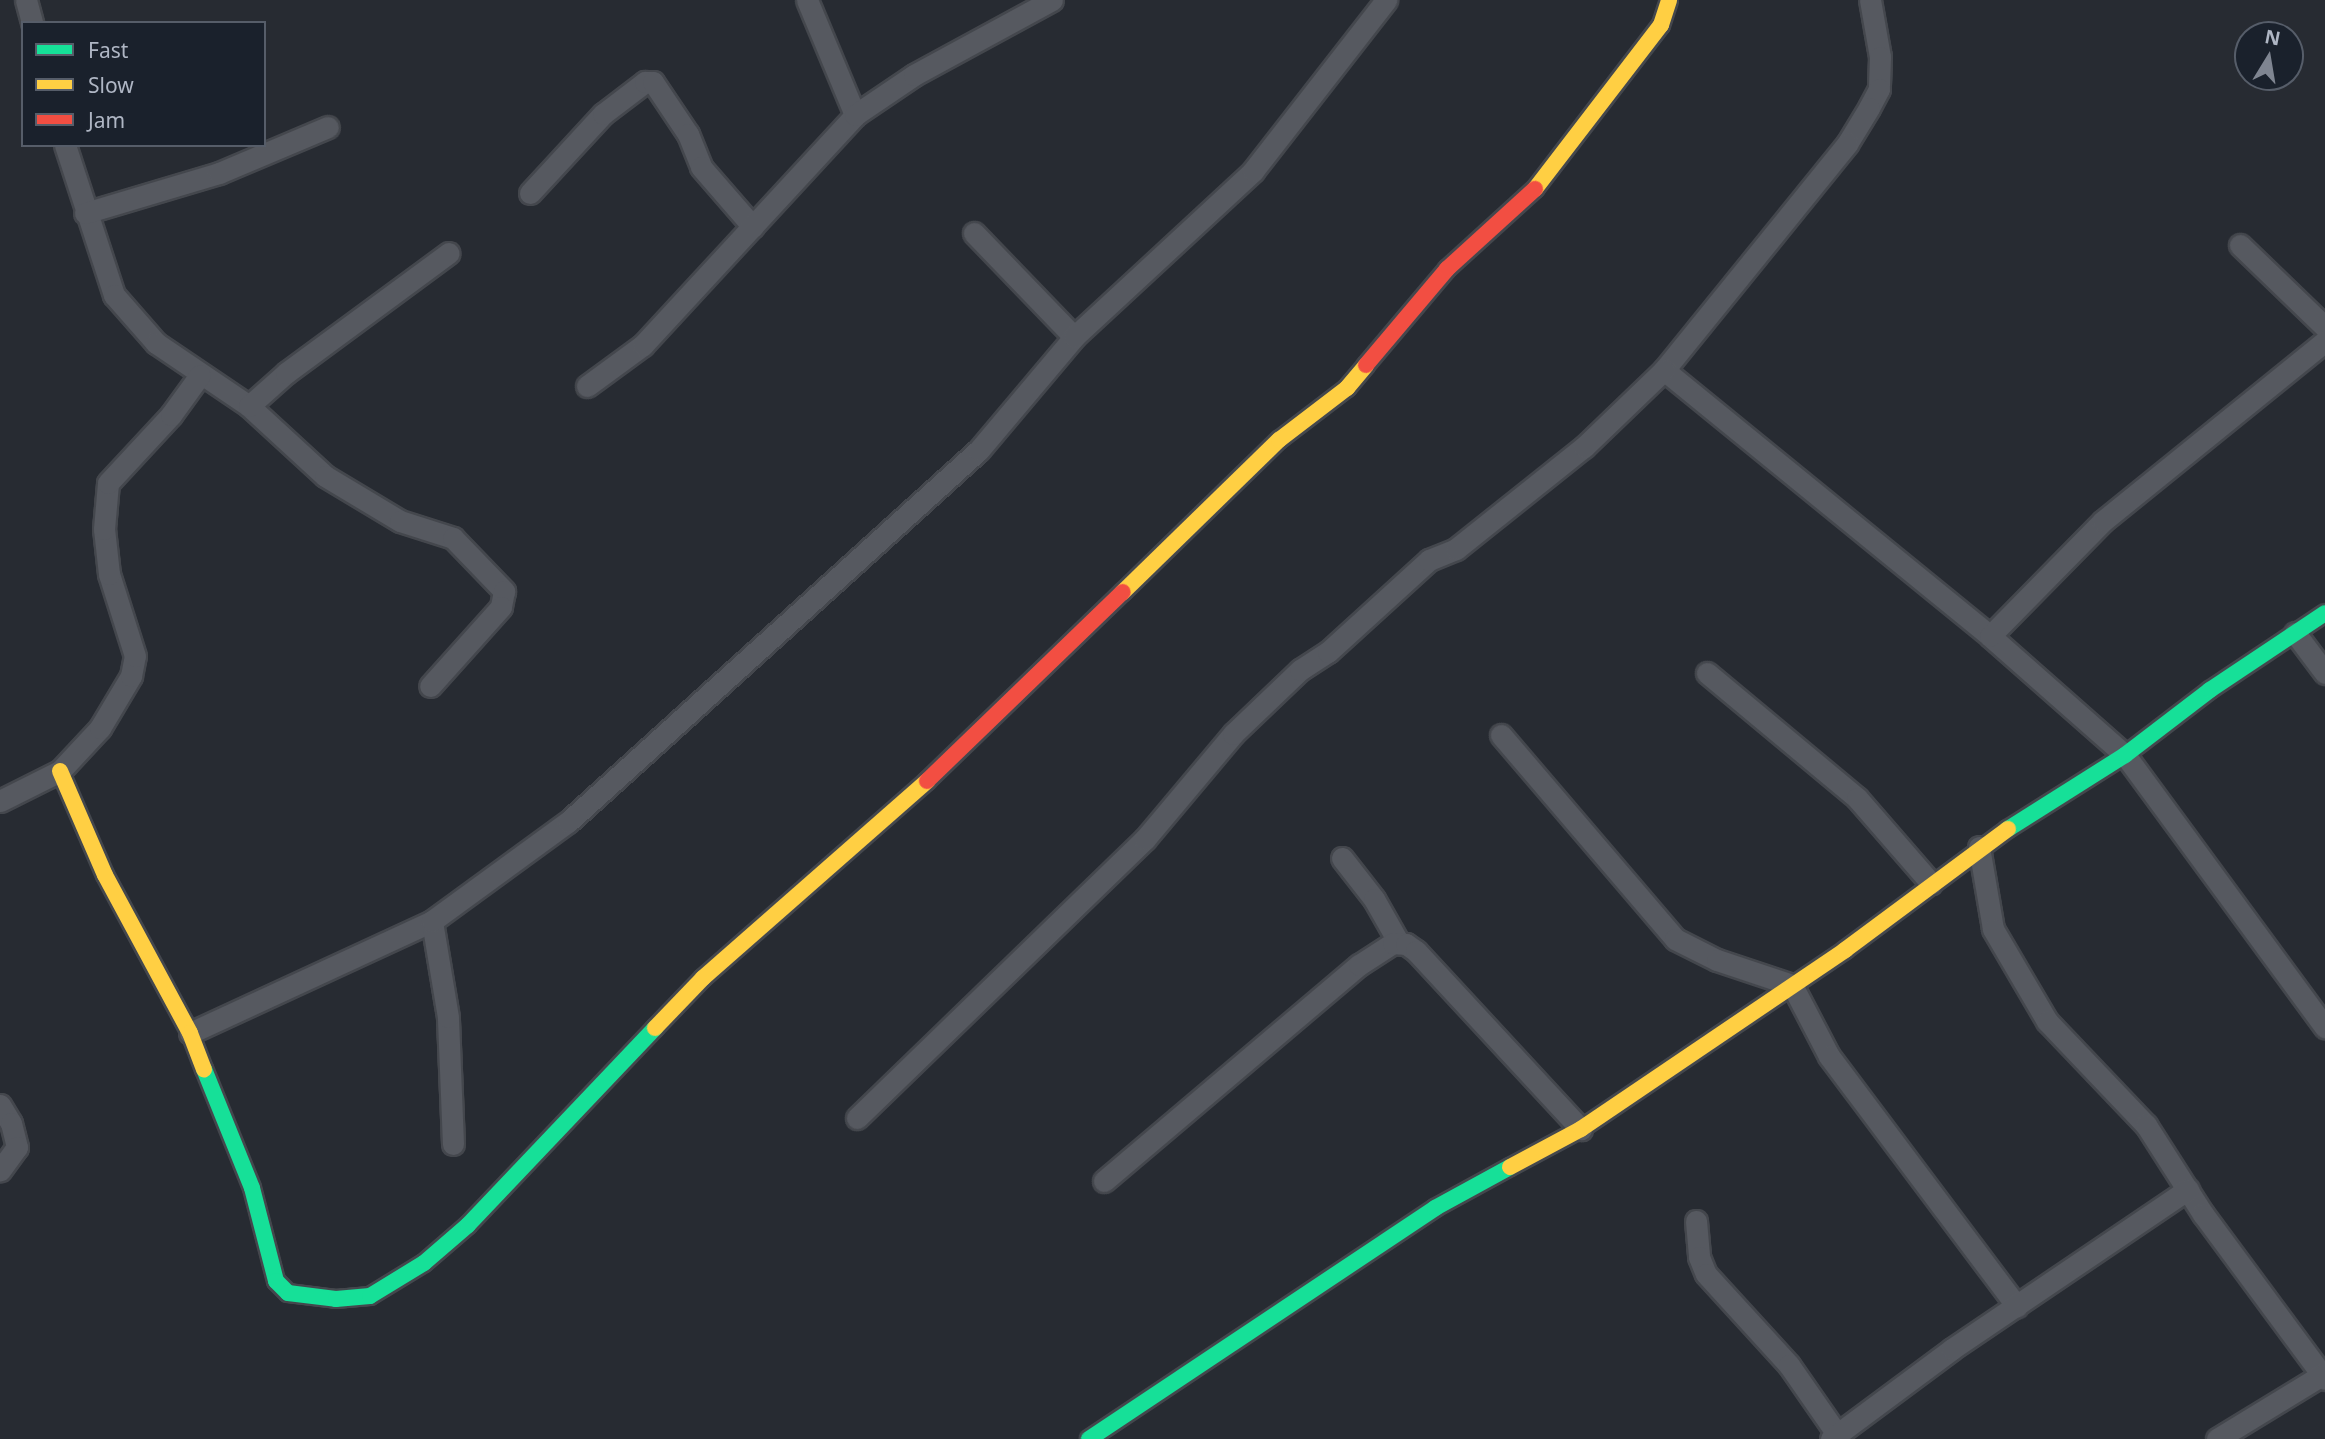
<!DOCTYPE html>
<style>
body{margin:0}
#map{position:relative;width:2325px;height:1439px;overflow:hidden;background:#272b32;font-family:"Noto Sans",sans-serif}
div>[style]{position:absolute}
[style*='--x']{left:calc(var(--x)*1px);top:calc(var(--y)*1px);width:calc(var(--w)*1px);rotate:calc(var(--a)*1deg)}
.roads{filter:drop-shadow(2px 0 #44474d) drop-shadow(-2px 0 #44474d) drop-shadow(0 2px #44474d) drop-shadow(0 -2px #44474d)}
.street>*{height:21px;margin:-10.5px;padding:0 10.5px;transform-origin:10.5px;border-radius:10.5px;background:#565960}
.fast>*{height:16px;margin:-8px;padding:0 8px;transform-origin:8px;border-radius:8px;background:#16e098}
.slow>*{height:16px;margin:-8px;padding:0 8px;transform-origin:8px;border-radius:8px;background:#ffcf43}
.jam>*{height:16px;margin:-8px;padding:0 8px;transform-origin:8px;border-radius:8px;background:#f24e42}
span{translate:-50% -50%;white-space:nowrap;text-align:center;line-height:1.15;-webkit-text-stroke:6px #1a212c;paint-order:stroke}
.legend{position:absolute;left:21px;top:21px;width:245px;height:126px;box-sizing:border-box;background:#1a212c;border:2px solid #565d69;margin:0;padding:9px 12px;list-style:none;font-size:21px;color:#afb6c4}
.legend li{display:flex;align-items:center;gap:14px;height:35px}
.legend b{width:35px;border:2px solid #565d69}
.north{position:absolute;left:2234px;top:21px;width:70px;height:70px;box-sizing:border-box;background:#1a212c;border:2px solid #565d69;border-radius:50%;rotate:11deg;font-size:19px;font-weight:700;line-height:28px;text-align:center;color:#afb6c4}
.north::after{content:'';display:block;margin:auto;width:24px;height:32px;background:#7f8591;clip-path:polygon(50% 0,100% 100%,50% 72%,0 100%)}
</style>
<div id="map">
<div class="roads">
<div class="street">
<div style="--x:26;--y:0;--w:24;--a:75"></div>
<div style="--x:807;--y:0;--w:125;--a:67.3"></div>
<div style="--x:1870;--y:0;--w:58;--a:80"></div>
<div style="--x:1880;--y:57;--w:32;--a:92"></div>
<div style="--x:1879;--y:89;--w:21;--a:118"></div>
<div style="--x:1869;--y:108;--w:42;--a:121.4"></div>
<div style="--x:1847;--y:144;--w:291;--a:129"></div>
<div style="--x:1664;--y:370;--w:421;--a:39.2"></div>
<div style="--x:1990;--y:636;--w:180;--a:41.4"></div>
<div style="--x:2125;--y:755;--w:338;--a:53.7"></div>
<div style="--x:65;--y:145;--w:158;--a:71.9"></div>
<div style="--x:114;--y:295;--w:64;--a:48.8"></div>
<div style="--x:156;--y:343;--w:112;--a:34.1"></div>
<div style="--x:249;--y:406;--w:103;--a:42.6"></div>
<div style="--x:325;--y:476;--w:87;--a:31"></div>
<div style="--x:400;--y:521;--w:56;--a:17.8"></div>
<div style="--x:453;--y:538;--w:74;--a:46.1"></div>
<div style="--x:504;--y:591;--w:16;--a:101"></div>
<div style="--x:501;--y:607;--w:106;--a:131.9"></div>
<div style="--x:530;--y:193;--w:108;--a:-47.3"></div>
<div style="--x:603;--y:114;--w:53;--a:-37.3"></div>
<div style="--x:645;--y:82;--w:8;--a:0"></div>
<div style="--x:653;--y:82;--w:63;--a:56.1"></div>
<div style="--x:688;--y:134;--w:35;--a:68"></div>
<div style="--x:701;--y:167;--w:79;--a:49.1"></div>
<div style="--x:85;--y:213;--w:140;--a:-16.6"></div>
<div style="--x:219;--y:173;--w:118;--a:-22.9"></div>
<div style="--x:974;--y:233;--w:144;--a:46.1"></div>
<div style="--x:2240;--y:245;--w:118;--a:44"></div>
<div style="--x:587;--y:386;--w:69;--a:-36.2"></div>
<div style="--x:643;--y:345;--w:313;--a:-47.3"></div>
<div style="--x:855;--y:115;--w:71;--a:-34.1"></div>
<div style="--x:914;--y:75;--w:157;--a:-28.5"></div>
<div style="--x:249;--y:406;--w:50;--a:-41.7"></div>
<div style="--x:286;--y:373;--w:202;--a:-36.4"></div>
<div style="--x:2295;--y:633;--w:50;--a:53.1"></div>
<div style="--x:1990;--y:636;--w:161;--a:-45.5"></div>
<div style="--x:2103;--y:521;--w:286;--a:-39"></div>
<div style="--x:1707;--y:673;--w:195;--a:39.8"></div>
<div style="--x:1857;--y:798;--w:113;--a:49"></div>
<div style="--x:1501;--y:735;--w:268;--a:49.5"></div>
<div style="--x:1675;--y:939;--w:47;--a:26.6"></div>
<div style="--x:1717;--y:960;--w:79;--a:18.4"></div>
<div style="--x:1792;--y:985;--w:80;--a:62.5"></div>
<div style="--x:1829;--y:1056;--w:313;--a:53.1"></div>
<div style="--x:0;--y:801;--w:67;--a:-26.6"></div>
<div style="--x:60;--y:771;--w:59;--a:-47.1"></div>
<div style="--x:100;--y:728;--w:61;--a:-59.2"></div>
<div style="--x:131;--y:676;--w:20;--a:-79"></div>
<div style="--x:135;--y:656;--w:86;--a:-107.6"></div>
<div style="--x:109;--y:574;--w:45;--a:-96.3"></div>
<div style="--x:104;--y:529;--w:46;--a:-85"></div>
<div style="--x:108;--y:483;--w:93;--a:-47.2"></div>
<div style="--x:171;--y:415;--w:49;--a:-54.1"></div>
<div style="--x:1979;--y:847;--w:83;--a:80.3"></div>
<div style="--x:1993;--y:929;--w:107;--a:59.6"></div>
<div style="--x:2047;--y:1021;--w:144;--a:46.4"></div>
<div style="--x:2146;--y:1125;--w:106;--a:57.4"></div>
<div style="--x:2203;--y:1214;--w:205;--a:53.5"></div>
<div style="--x:1342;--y:858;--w:52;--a:52"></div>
<div style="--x:1374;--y:899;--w:51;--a:60.4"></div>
<div style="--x:190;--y:1033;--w:267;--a:-24.8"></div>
<div style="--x:0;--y:1105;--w:21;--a:59"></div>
<div style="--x:11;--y:1123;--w:25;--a:76"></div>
<div style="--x:17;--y:1147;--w:29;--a:126"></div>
<div style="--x:857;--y:1118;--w:401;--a:-44.1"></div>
<div style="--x:1145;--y:839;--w:137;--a:-50"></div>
<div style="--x:1233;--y:734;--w:93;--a:-43.7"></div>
<div style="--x:1300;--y:670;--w:33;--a:-33"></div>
<div style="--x:1328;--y:652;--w:137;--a:-42.3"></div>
<div style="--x:1429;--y:560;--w:29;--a:-22"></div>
<div style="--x:1456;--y:549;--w:164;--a:-38.6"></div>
<div style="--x:1584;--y:447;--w:111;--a:-43.9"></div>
<div style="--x:453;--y:1144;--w:127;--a:-92.3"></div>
<div style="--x:448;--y:1017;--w:97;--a:-99.5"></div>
<div style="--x:432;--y:921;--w:168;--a:-36.1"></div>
<div style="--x:568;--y:822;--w:554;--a:-42.15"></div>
<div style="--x:979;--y:450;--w:148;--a:-49.9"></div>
<div style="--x:1074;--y:337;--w:244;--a:-42.8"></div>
<div style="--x:1253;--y:171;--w:217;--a:-52.1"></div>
<div style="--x:1104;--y:1181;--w:334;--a:-40.3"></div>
<div style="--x:1359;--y:965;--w:40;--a:-32.9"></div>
<div style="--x:1393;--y:943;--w:13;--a:4"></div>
<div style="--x:1406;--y:944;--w:12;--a:35"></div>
<div style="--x:1416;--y:951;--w:243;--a:47.2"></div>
<div style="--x:1696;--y:1221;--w:36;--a:85"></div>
<div style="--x:1699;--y:1257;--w:18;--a:68"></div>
<div style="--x:1706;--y:1274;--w:123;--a:47.6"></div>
<div style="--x:1789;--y:1365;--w:84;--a:55.2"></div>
<div style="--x:1831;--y:1439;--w:151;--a:-36.6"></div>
<div style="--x:1952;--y:1349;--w:285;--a:-34.1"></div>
<div style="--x:2217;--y:1439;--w:123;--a:-31.4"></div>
</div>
<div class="fast">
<div style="--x:2008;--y:829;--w:138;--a:-32.3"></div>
<div style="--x:2125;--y:755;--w:107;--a:-37.4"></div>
<div style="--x:2210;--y:690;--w:138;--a:-33.8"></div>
<div style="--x:204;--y:1069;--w:128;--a:68"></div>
<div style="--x:252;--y:1188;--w:96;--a:75.5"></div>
<div style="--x:276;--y:1281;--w:17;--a:45"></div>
<div style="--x:288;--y:1293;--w:48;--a:7.1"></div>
<div style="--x:336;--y:1299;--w:34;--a:-5"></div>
<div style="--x:370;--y:1296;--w:63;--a:-31.4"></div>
<div style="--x:424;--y:1263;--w:58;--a:-40.8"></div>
<div style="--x:468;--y:1225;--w:272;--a:-46.5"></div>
<div style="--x:1089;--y:1439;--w:416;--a:-33.7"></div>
<div style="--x:1435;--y:1208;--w:85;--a:-28.7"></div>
</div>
<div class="slow">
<div style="--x:1535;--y:189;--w:207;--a:-52.5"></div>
<div style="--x:1661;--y:25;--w:26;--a:-72"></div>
<div style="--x:1123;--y:592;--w:218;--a:-44.3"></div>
<div style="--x:1279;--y:440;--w:86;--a:-37.4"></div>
<div style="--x:1347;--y:388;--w:30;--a:-50"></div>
<div style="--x:60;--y:771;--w:113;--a:66.6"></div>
<div style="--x:105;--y:875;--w:179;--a:61.7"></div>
<div style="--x:190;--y:1033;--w:39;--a:69"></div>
<div style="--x:655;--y:1028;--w:69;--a:-46.2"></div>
<div style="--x:703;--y:978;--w:298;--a:-41.3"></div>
<div style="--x:1510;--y:1167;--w:81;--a:-28.2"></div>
<div style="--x:1581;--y:1129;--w:319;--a:-34.1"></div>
<div style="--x:1845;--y:950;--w:203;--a:-36.6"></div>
</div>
<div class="jam">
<div style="--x:1366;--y:365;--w:126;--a:-49.8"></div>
<div style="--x:1447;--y:269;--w:119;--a:-42.3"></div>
<div style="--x:927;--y:781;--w:272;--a:-44"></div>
</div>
</div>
<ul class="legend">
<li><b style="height:9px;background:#16e098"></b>Fast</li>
<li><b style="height:9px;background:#ffcf43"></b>Slow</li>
<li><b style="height:9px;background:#f24e42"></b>Jam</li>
</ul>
<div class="north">N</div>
</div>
